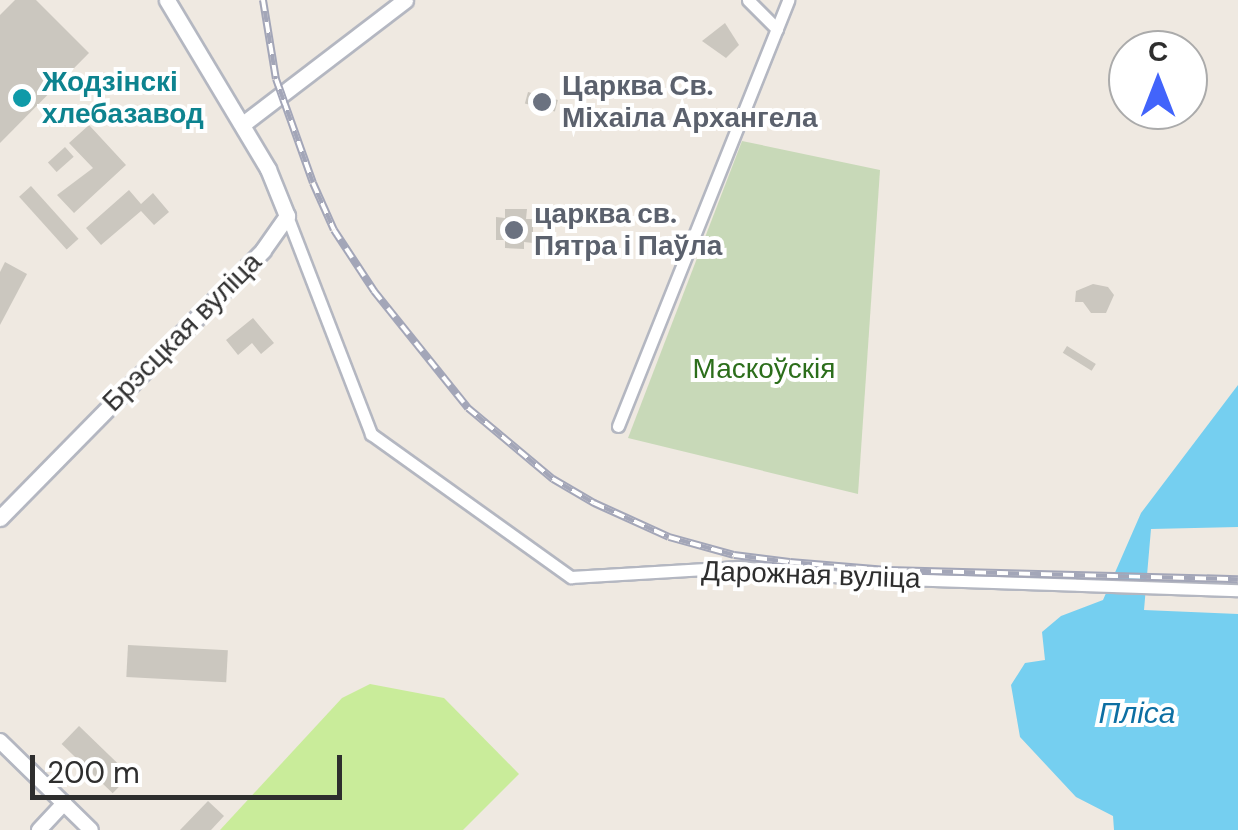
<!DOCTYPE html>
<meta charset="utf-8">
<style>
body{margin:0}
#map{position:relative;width:1238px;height:830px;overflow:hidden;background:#efe9e1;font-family:"DM Sans",sans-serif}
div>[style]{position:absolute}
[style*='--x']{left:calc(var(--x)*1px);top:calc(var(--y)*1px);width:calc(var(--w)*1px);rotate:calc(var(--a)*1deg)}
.cemetery>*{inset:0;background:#c8d9b8}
.pitch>*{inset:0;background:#c9ec9a}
.water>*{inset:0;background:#75cff0}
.building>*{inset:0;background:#cbc7bf;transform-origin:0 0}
.roads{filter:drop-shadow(2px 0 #b4b7c1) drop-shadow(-2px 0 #b4b7c1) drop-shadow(0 2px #b4b7c1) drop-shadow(0 -2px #b4b7c1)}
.minor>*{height:11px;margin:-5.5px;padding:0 5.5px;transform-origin:5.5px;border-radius:5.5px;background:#fff}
.tertiary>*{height:14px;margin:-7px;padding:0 7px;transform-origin:7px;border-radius:7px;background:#fff}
.secondary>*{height:15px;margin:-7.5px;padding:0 7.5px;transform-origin:7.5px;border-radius:7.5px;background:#fff}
.rail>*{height:8px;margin-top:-4px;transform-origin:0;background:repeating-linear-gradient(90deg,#fff 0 11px,#a3a6b8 0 22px);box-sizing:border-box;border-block:2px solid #a3a6b8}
.dots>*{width:28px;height:28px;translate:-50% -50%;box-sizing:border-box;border:5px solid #fff;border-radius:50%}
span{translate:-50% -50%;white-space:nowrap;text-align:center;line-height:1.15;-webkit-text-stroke:8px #fff;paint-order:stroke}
.culture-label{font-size:28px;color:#0d838f;font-weight:700}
.left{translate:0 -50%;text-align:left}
.worship-label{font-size:28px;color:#5b616d;font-weight:700}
.street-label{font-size:28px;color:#2e2e2e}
.park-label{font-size:28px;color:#2c6e1b}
.water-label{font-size:30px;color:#0d6fa3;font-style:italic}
.north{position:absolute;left:1108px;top:30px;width:100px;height:100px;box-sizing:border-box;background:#fff;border:2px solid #ababab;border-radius:50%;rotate:0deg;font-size:28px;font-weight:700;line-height:40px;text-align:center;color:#2e2e2e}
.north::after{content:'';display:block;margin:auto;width:35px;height:45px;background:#4264fb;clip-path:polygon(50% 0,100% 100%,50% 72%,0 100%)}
.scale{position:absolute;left:30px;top:755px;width:312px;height:45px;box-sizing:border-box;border:5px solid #2e2e2e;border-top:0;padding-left:12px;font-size:30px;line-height:35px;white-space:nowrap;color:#2e2e2e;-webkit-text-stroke:8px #fff;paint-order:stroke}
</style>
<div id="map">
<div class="cemetery">
<div style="clip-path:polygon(742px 141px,880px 170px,858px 494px,628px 438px)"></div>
</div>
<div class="pitch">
<div style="clip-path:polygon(370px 684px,444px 698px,519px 774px,463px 830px,220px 830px,342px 698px)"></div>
</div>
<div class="water">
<div style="clip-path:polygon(1238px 385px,1238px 527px,1151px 529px,1144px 610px,1238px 614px,1238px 830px,1114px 830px,1113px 816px,1076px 797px,1020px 737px,1011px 685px,1025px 663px,1045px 660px,1042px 632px,1061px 616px,1103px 600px,1141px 513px)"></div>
</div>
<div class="building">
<div style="clip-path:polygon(15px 0,36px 0,89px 53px,0 143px,0 15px)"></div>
<div style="clip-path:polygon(725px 23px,739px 45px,726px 58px,702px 41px)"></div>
<div style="left:528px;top:92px;width:31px;height:12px;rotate:15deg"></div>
<div style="clip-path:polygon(89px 125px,126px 165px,74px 213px,57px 195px,93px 168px,69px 143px)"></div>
<div style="left:65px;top:147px;width:13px;height:23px;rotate:48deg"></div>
<div style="left:31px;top:186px;width:71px;height:16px;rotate:48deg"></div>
<div style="clip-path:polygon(129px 190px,141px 204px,153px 193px,169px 212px,154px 225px,141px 211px,101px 245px,86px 228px)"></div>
<div style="clip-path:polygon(505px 209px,527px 209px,526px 219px,533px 219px,533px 243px,524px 242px,524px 249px,505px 248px,505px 240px,496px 240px,496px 217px,505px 218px)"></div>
<div style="clip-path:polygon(5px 262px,27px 274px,0 325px,0 272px)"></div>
<div style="clip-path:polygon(1093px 284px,1108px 287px,1114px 295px,1106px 313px,1091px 313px,1083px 302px,1075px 302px,1076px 291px)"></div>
<div style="clip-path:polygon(253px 318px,274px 343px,261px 354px,252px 343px,238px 355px,226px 340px)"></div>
<div style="left:1067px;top:346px;width:34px;height:8px;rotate:32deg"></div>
<div style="left:128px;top:645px;width:100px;height:32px;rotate:3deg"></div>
<div style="left:79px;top:726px;width:71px;height:25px;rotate:44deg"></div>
<div style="clip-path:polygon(208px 801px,224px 816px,211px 830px,180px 830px)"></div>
</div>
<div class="roads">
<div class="minor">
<div style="--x:748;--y:0;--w:41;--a:45"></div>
<div style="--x:287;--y:216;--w:234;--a:68.9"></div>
<div style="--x:371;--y:434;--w:246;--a:35.6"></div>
<div style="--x:571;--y:577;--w:168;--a:-3.4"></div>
<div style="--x:739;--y:567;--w:103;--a:5.5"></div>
<div style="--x:842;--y:577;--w:396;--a:1.9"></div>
<div style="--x:618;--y:426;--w:459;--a:-68.2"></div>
</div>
<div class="tertiary">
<div style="--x:0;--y:741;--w:127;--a:44.4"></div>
<div style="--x:39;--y:830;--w:37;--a:-47"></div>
</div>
<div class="secondary">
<div style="--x:243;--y:124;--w:204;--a:-37.4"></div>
<div style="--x:0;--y:518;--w:375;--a:-45.5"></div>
<div style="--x:263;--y:250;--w:42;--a:-54.8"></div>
<div style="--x:287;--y:216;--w:51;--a:-112"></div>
<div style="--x:268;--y:169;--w:197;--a:-120.9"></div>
</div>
</div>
<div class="rail">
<div style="--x:263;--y:0;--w:80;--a:80.7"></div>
<div style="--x:276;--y:79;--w:110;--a:70.4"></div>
<div style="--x:313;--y:183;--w:51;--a:65.9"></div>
<div style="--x:334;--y:230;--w:73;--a:56.7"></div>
<div style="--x:374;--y:291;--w:150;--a:51.2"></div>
<div style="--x:468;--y:408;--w:111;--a:39.9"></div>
<div style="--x:553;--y:479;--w:48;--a:30.3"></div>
<div style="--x:594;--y:503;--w:82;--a:24.4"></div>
<div style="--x:669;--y:537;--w:67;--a:15.5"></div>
<div style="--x:734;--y:555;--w:56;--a:7.1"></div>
<div style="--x:790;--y:562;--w:97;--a:4.7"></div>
<div style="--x:887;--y:570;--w:351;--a:1.5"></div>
</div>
<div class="dots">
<div style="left:22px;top:98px;background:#0f9aa8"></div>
<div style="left:542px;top:102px;background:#6b7280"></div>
<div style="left:514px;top:230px;background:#6b7280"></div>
</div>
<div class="culture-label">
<span class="left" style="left:42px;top:98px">Жодзінскі<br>хлебазавод</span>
</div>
<div class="worship-label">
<span class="left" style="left:562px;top:102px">Царква Св.<br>Міхаіла Архангела</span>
<span class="left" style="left:534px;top:230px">царква св.<br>Пятра і Паўла</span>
</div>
<div class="street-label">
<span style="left:182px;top:332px;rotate:-45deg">Брэсцкая вуліца</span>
<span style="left:811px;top:575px;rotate:2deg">Дарожная вуліца</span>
</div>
<div class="park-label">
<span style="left:764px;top:369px">Маскоўскія</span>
</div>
<div class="water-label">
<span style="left:1137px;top:713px">Пліса</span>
</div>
<div class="north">С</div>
<div class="scale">200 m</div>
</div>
